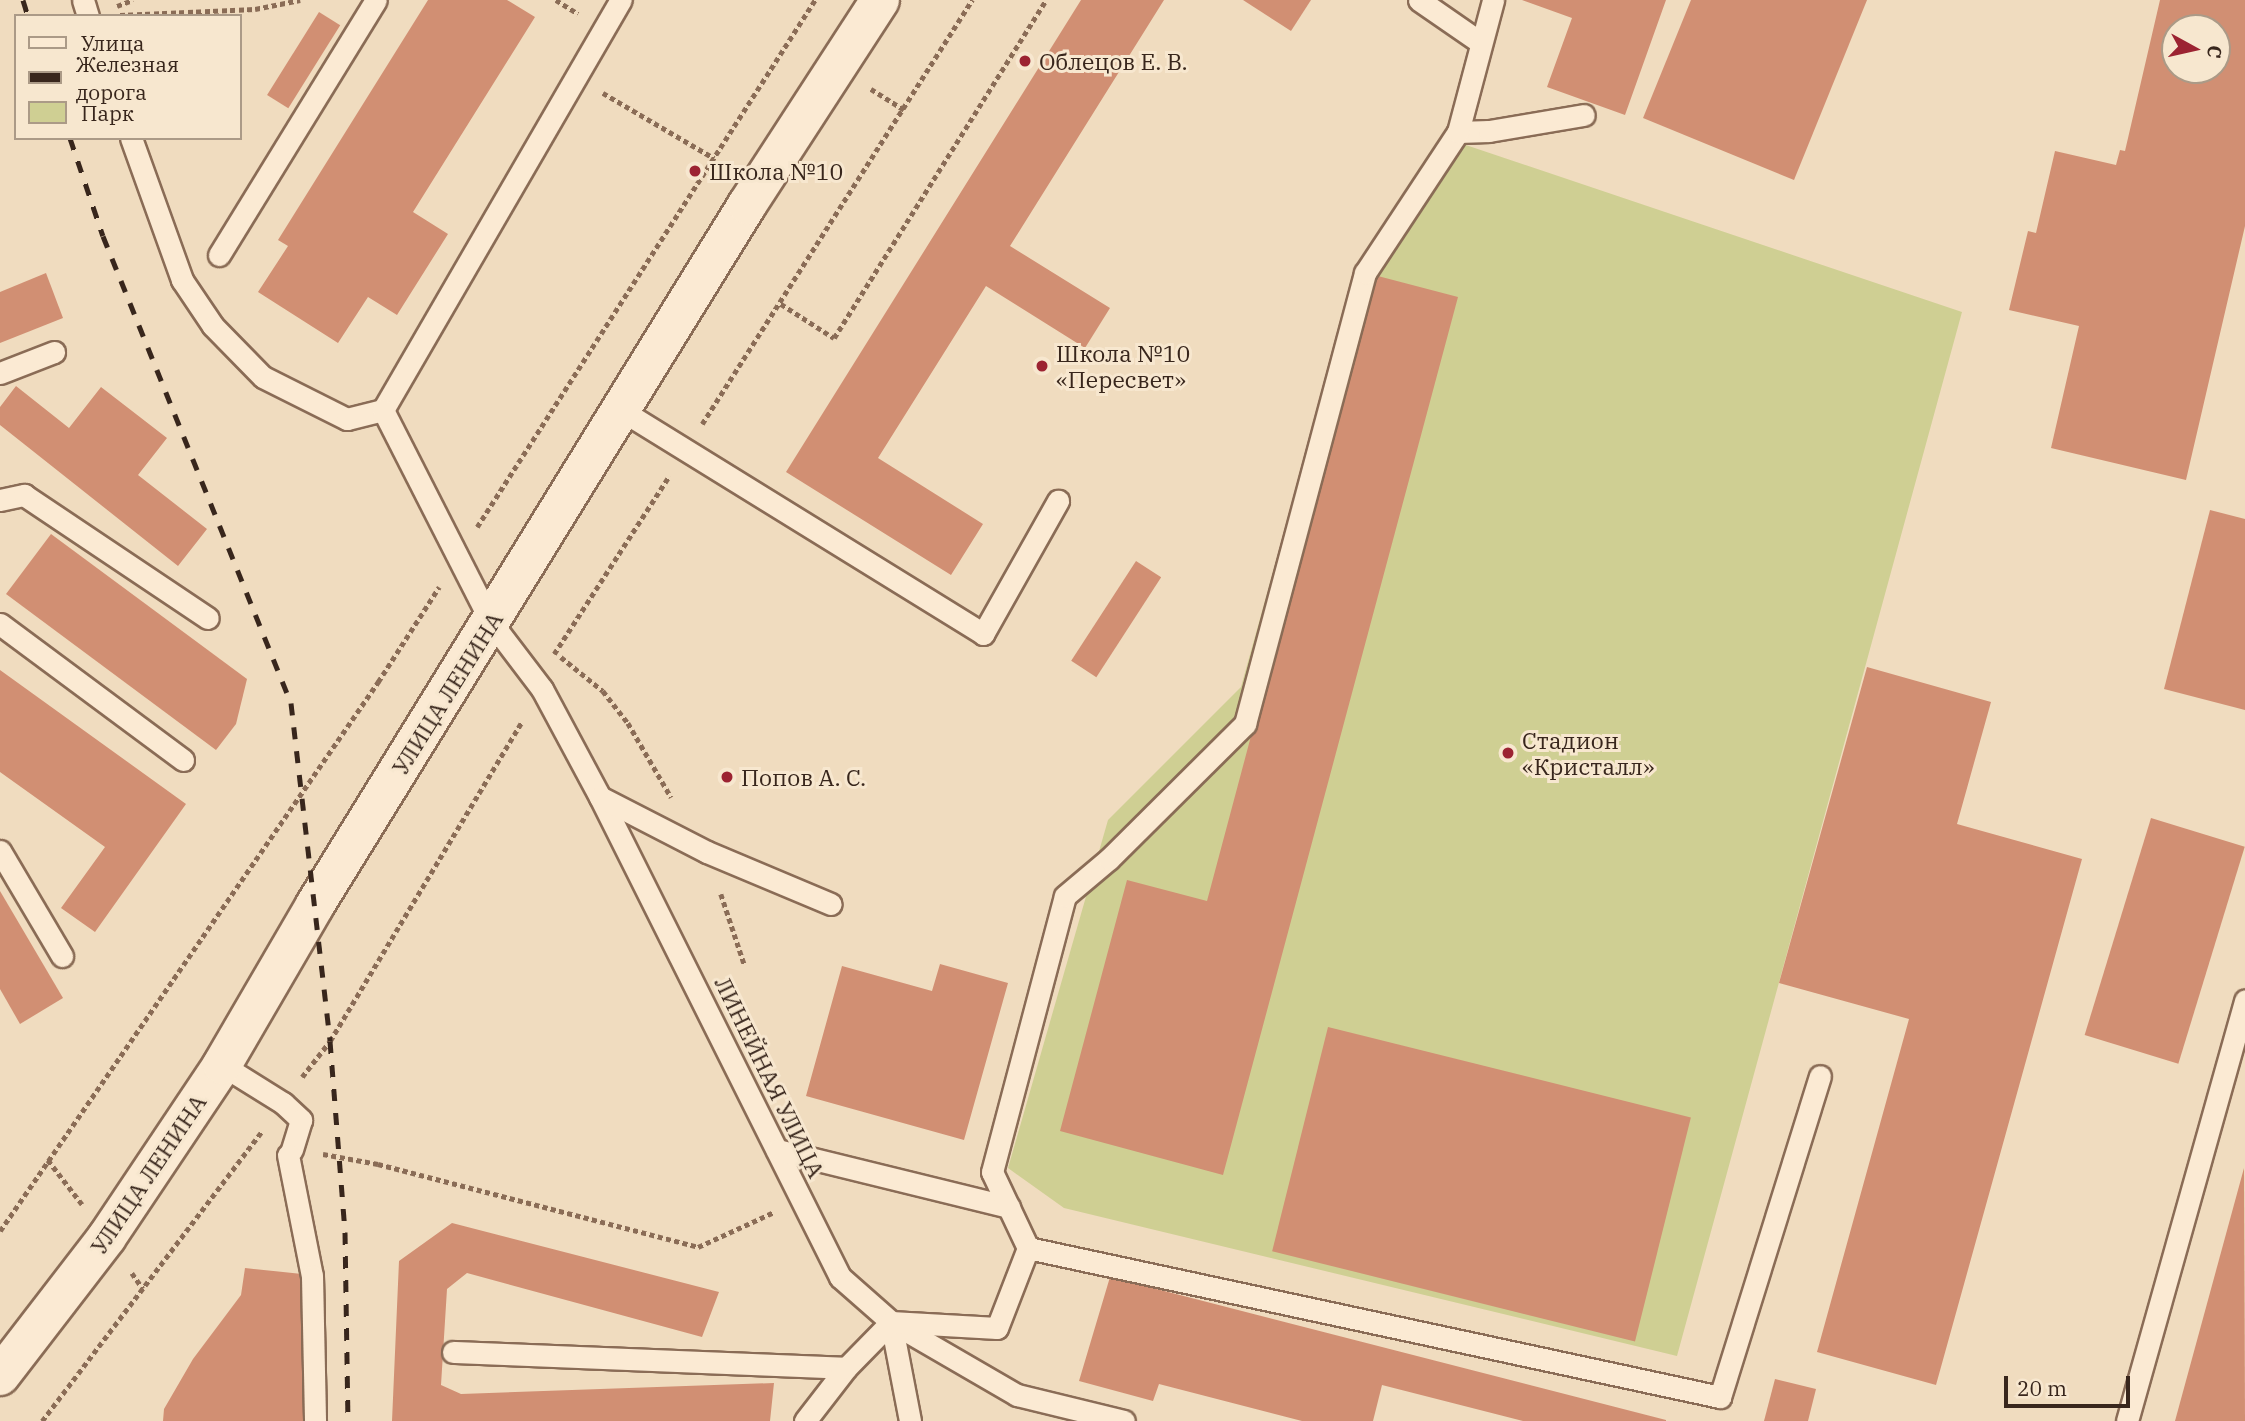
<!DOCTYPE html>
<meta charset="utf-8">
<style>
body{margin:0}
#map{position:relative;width:2245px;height:1421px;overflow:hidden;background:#f0dcbf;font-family:"IBM Plex Serif",serif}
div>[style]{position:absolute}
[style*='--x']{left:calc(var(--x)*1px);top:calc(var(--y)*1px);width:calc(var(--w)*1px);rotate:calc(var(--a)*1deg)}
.green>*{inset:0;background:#cfcf93}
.building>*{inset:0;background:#d18f73;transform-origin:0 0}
.path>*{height:4.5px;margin-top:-2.25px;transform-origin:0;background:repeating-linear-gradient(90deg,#8a6c56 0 5px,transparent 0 8.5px)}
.roads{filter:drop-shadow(2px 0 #8a6c56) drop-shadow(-2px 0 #8a6c56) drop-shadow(0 2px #8a6c56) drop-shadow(0 -2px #8a6c56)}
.service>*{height:21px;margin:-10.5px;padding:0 10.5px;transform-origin:10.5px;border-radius:10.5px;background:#fbead3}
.tertiary>*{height:38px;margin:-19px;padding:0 19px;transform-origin:19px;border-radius:19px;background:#fbead3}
.rail>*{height:5px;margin-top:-2.5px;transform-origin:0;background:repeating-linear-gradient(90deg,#38261c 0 12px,transparent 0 24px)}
.dots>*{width:19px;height:19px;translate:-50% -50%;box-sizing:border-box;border:4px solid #f7e7cf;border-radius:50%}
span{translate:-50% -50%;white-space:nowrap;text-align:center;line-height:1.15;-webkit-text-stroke:6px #f7e7cf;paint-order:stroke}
.poi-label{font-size:23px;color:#38261c}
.left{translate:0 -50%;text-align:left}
.street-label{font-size:23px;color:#38261c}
.legend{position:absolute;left:14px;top:14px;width:228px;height:126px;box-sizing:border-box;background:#f7e7cf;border:2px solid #ab9a87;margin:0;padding:9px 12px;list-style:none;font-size:21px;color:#38261c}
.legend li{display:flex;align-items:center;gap:14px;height:35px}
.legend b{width:35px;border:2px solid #ab9a87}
.north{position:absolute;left:2161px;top:14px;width:70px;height:70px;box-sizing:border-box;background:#f7e7cf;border:2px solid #ab9a87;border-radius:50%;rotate:98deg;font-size:19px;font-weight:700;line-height:28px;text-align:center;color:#38261c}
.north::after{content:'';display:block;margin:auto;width:24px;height:32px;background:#9c2332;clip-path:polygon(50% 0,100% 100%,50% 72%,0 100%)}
.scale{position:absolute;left:2004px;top:1376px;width:126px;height:32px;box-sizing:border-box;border:4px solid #38261c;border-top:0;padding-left:9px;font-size:21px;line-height:24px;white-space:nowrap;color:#38261c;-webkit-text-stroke:5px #f7e7cf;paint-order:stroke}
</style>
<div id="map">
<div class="green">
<div style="clip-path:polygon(1445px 138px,1962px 312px,1677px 1356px,1064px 1208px,1008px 1168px,1108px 820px,1241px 687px,1355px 276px)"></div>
</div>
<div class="building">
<div style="clip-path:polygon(428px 0,507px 0,535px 17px,413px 212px,448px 234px,397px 315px,368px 297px,338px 343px,258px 292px,288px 246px,278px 240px)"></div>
<div style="clip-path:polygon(1081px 0,1164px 0,1010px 246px,1110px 308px,1085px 348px,986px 286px,878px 458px,983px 524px,951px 575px,786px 472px)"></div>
<div style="clip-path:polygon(1243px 0,1311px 0,1291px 31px)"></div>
<div style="clip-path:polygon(1522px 0,1666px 0,1625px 115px,1547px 87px,1572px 18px)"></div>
<div style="clip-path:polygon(1691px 0,1867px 0,1794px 180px,1643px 118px)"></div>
<div style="clip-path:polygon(evenodd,2160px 0,2245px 0,2245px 226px,2186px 480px,2051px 448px,2079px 326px,2009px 310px,2028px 231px,2036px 233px,2055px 151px,2116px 165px,2120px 150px,2125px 151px,2160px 0,2175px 28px,2217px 28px,2217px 70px,2175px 70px,2175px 28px)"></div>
<div style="left:319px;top:12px;width:25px;height:98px;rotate:32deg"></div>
<div style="clip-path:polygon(46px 273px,63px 318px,0 343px,0 292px)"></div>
<div style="clip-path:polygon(1374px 275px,1458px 297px,1223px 1175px,1060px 1131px,1127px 880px,1207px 901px)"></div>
<div style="clip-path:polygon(16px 386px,69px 428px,101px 387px,167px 438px,138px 475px,207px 529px,178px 566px,0 425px,0 407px)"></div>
<div style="clip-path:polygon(2210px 510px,2245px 519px,2245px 710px,2164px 689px)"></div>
<div style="clip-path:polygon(51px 534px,247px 679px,236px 724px,216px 750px,6px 594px)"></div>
<div style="left:1136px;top:561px;width:30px;height:119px;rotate:33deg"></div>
<div style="clip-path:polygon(1867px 667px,1991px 702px,1957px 824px,2082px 859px,1936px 1385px,1817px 1352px,1909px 1019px,1779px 983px)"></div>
<div style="clip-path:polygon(0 670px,186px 804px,95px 932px,61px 908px,105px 847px,0 772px)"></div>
<div style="left:2151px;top:818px;width:98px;height:227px;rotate:17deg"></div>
<div style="clip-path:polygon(0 891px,63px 998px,20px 1024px,0 989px)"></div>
<div style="clip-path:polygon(940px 964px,1008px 983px,964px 1140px,806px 1096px,842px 966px,932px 991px)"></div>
<div style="left:1328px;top:1027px;width:374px;height:231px;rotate:14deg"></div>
<div style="clip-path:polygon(2244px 1168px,2245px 1421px,2175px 1421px)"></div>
<div style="clip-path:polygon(452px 1223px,719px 1292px,702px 1337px,467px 1273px,447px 1289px,441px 1385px,461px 1394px,774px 1383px,770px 1421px,392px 1421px,399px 1261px)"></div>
<div style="clip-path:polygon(245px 1268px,302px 1274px,306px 1421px,163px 1421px,164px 1409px,193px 1359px,241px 1295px)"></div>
<div style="clip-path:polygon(1110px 1277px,1666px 1420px,1666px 1421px,1523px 1421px,1382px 1385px,1373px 1421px,1302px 1421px,1159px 1384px,1153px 1401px,1079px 1381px)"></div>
<div style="clip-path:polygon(1775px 1379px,1816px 1389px,1808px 1421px,1764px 1421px)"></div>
</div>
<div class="path">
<div style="--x:556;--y:0;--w:26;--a:32"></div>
<div style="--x:117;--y:6;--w:17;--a:-21"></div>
<div style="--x:120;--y:15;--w:135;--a:-2.5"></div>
<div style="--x:255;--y:9;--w:46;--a:-11.3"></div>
<div style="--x:871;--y:89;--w:39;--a:32"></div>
<div style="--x:603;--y:93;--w:129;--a:30.4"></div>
<div style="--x:781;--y:304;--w:63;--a:32.7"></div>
<div style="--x:834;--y:338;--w:399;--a:-57.9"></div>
<div style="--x:702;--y:424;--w:503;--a:-57.51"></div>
<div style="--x:477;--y:527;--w:626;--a:-57.33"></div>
<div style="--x:554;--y:654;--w:212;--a:-57.1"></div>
<div style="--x:561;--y:657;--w:54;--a:39"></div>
<div style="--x:603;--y:691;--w:41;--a:52"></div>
<div style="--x:628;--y:723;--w:86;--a:59.8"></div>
<div style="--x:721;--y:894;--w:76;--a:71.6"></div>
<div style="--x:302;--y:1077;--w:46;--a:-52.1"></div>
<div style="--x:330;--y:1041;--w:373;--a:-59"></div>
<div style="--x:323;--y:1154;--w:56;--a:10.3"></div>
<div style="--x:378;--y:1164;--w:331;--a:14.5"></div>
<div style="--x:698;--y:1247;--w:84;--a:-24.7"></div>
<div style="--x:48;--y:1160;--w:56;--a:52.3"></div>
<div style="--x:0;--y:1231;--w:667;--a:-55.45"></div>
<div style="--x:378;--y:682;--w:113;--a:-57.3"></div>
<div style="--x:132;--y:1273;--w:19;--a:55"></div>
<div style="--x:42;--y:1421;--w:363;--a:-52.8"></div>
</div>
<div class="roads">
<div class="service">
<div style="--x:83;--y:0;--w:17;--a:73"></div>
<div style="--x:1419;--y:0;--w:75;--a:34.7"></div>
<div style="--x:1458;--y:132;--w:31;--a:-2"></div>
<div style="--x:1489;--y:131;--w:96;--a:-9.6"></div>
<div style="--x:131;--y:138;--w:151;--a:70.2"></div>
<div style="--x:182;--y:280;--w:55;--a:56"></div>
<div style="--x:213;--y:326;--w:71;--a:45.6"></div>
<div style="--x:263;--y:377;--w:94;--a:26.6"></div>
<div style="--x:347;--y:419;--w:37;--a:-14"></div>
<div style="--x:383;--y:410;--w:474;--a:-59.9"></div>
<div style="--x:219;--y:255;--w:299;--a:-58.4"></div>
<div style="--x:0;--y:373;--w:58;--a:-21.3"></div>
<div style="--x:383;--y:410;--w:238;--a:63"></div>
<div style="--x:491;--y:622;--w:84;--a:52.7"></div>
<div style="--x:542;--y:689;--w:123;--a:61.8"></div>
<div style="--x:600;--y:797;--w:537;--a:63.43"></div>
<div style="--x:840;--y:1277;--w:68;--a:41.4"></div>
<div style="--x:891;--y:1322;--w:146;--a:30.1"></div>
<div style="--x:1017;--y:1395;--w:110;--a:13.7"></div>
<div style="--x:621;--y:410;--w:426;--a:31.7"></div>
<div style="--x:983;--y:634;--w:153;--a:-60.6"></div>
<div style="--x:0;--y:500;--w:25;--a:-12"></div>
<div style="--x:24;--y:495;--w:221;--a:33.8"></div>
<div style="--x:0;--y:624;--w:228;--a:36.6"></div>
<div style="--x:600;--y:797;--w:120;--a:27.2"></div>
<div style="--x:707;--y:852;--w:134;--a:22.8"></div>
<div style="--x:0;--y:851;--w:122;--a:59.4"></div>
<div style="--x:222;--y:1065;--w:72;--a:31.9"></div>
<div style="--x:283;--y:1103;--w:25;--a:43"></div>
<div style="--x:301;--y:1120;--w:31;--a:107"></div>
<div style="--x:777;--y:1150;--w:239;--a:13.8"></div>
<div style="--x:288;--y:1155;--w:123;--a:78.8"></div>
<div style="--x:312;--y:1276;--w:145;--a:88.8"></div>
<div style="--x:1028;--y:1248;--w:708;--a:12.15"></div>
<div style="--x:1720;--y:1397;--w:336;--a:-72.7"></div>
<div style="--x:891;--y:1322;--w:101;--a:79.1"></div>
<div style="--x:453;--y:1352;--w:393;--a:2.3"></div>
<div style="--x:805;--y:1421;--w:67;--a:-52.3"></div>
<div style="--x:846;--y:1368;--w:64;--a:-45.6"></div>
<div style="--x:891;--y:1322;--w:106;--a:3.2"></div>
<div style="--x:997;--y:1328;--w:86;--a:-68.8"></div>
<div style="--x:1028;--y:1248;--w:84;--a:-115.3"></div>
<div style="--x:992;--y:1172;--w:285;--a:-75.2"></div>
<div style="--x:1065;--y:896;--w:57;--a:-40.1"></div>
<div style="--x:1109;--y:859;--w:192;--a:-44.8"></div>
<div style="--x:1245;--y:724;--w:467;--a:-75.1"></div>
<div style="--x:1365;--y:273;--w:169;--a:-56.6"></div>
<div style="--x:1458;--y:132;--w:137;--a:-75.1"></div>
<div style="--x:2127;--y:1421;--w:437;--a:-74.3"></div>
</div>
<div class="tertiary">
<div style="--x:0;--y:1376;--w:175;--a:-52.4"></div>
<div style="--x:107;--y:1237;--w:207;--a:-56.2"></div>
<div style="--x:222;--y:1065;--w:185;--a:-59.8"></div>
<div style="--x:315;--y:905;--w:823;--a:-58.32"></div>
<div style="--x:747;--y:205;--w:244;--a:-57"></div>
</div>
</div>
<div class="rail">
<div style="--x:23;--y:0;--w:17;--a:73"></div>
<div style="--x:70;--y:138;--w:103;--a:71.4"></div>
<div style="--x:103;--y:236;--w:503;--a:68.07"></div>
<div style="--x:291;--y:703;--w:340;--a:83.4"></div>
<div style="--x:330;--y:1041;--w:192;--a:85.5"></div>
<div style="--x:345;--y:1232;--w:189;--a:89.1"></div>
</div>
<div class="dots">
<div style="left:1025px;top:61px;background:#9c2332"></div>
<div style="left:695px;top:171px;background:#9c2332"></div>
<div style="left:1042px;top:366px;background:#9c2332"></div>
<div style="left:1508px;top:753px;background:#9c2332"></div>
<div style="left:727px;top:777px;background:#9c2332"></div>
</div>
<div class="poi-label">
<span class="left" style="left:1039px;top:61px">Облецов Е. В.</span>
<span class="left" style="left:709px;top:171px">Школа №10</span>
<span class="left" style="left:1056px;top:366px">Школа №10<br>«Пересвет»</span>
<span class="left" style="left:1522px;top:753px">Стадион<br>«Кристалл»</span>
<span class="left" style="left:741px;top:777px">Попов А. С.</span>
</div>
<div class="street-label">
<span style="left:447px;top:693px;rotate:-58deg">УЛИЦА ЛЕНИНА</span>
<span style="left:770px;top:1077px;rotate:64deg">ЛИНЕЙНАЯ УЛИЦА</span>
<span style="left:148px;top:1174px;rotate:-56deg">УЛИЦА ЛЕНИНА</span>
</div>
<ul class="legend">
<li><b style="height:9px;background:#fbead3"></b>Улица</li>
<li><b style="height:9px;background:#38261c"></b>Железная дорога</li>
<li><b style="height:19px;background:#cfcf93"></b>Парк</li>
</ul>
<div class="north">С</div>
<div class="scale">20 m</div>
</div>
